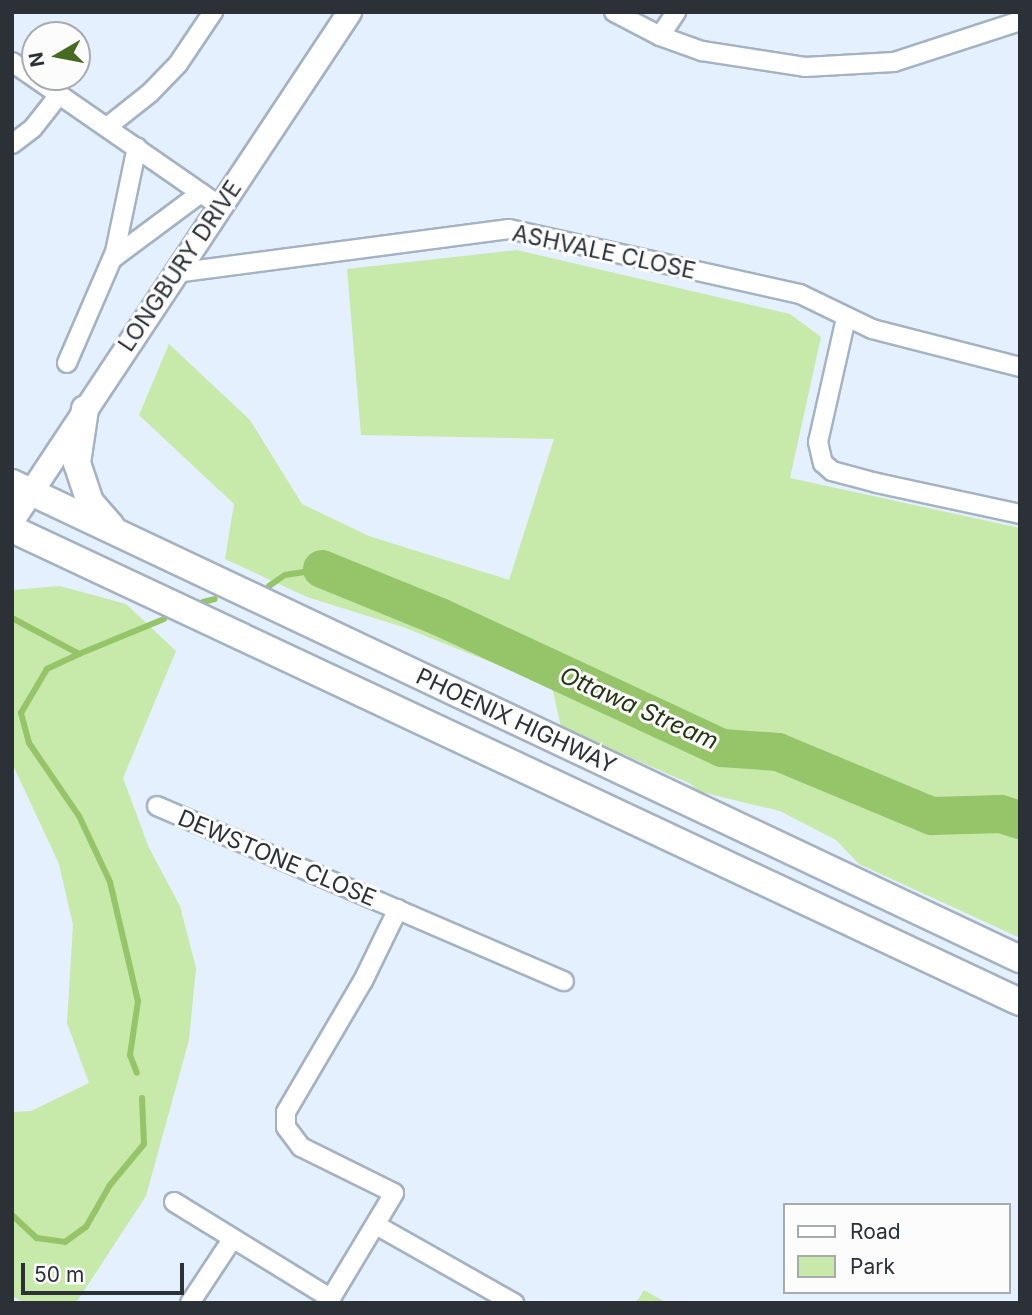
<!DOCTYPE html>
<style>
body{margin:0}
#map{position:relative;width:1032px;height:1315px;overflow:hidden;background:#e4f0fd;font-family:Inter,sans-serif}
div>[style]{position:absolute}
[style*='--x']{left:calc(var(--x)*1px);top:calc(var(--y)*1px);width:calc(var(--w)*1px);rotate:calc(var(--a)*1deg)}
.green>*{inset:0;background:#c7e9aa}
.stream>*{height:6px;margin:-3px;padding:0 3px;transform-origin:3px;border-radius:3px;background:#95c469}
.river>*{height:38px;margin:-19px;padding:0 19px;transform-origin:19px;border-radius:19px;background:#95c469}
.roads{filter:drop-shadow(2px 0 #a4b2c2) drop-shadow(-2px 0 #a4b2c2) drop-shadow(0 2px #a4b2c2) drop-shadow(0 -2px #a4b2c2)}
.minor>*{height:18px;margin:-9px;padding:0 9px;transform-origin:9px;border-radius:9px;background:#fff}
.tertiary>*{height:23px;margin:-11.5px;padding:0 11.5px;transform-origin:11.5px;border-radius:11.5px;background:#fff}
.secondary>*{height:26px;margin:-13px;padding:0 13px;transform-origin:13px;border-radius:13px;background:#fff}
span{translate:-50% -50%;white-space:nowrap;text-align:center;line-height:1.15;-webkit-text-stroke:6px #fcfcfc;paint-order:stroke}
.street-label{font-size:23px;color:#2b3137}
.water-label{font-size:24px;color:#243611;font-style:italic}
.frame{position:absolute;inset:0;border:14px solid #2b3137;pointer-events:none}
.legend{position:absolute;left:783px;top:1203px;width:228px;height:91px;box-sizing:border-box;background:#fcfcfc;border:2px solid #a8abad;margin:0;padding:9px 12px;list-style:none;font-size:21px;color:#2b3137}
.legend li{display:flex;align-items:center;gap:14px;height:35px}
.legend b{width:35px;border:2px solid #a8abad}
.north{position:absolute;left:21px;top:21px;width:70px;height:70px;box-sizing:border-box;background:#fcfcfc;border:2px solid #a8abad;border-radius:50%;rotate:260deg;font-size:19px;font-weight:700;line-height:28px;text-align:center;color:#2b3137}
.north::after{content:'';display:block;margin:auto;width:24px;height:32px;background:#476a21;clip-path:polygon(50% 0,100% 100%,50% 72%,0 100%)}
.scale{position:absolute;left:21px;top:1263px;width:163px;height:32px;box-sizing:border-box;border:4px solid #2b3137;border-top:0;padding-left:9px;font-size:21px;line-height:24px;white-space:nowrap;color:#2b3137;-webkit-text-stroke:5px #fcfcfc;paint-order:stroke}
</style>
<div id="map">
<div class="green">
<div style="clip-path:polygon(517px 250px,790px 314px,821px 337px,790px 478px,1020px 528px,1020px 938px,859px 864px,836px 840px,780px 811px,697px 791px,691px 784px,561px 727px,552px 687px,403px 627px,307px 597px,225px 559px,234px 504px,139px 415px,169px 344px,250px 420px,302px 504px,369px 536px,509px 580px,554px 439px,361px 435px,347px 269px)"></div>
<div style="clip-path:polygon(60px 586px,126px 604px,176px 651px,123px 778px,149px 848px,180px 906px,196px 968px,189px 1040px,146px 1196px,76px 1303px,25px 1303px,12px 1296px,12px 1112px,31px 1111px,89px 1083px,67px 1023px,73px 925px,59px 864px,12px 763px,12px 590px)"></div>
<div style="clip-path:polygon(644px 1290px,667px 1303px,636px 1303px)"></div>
</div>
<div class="stream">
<div style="--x:269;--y:586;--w:19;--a:-35"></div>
<div style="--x:285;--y:575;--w:37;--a:-9"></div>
<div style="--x:203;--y:602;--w:12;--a:-14"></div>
<div style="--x:12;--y:618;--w:76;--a:28.2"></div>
<div style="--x:79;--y:654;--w:92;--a:-22.4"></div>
<div style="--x:79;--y:654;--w:35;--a:155"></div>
<div style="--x:47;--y:669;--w:51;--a:120.6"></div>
<div style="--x:21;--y:713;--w:31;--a:75"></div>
<div style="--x:29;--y:743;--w:88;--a:55.6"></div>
<div style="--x:79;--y:816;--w:73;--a:64.8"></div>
<div style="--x:110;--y:882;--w:122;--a:76.8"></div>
<div style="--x:138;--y:1001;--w:55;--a:98.4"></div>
<div style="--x:130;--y:1055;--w:19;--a:69"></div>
<div style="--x:12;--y:1215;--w:34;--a:43"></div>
<div style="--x:37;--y:1238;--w:28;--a:8"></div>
<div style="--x:65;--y:1242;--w:26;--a:-36"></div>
<div style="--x:86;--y:1227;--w:48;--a:-60.3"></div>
<div style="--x:110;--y:1185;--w:53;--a:-50.3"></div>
<div style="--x:144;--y:1144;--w:46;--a:-92.5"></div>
</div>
<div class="river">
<div style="--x:322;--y:569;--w:127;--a:22.1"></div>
<div style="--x:440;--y:617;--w:311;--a:24.9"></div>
<div style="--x:722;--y:748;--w:56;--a:4.1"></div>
<div style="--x:778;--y:752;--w:167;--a:22.6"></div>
<div style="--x:932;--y:816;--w:69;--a:-1.7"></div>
<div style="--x:1001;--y:814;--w:20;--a:18"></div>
</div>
<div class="roads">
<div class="minor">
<div style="--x:614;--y:12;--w:52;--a:27.6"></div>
<div style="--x:660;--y:36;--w:45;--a:19.7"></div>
<div style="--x:702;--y:51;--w:104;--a:8.8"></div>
<div style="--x:805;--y:67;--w:89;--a:-3.2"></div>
<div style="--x:894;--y:62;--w:133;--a:-18"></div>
<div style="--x:660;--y:36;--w:29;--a:-56"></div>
<div style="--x:12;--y:62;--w:253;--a:34.7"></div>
<div style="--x:107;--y:127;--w:55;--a:-38.3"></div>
<div style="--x:150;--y:93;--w:40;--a:-46"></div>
<div style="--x:178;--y:64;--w:63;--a:-56.1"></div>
<div style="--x:12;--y:144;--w:26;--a:-37"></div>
<div style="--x:33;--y:128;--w:42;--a:-51.8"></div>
<div style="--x:112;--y:259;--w:111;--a:-36.6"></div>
<div style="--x:175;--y:273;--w:337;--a:-7.5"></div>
<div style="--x:509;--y:229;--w:298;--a:12.6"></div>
<div style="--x:800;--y:294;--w:80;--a:25.9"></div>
<div style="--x:872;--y:329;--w:153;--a:14.4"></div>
<div style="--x:846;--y:318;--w:127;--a:102.7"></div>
<div style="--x:818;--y:442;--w:22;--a:77"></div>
<div style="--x:823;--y:463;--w:12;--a:42"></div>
<div style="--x:832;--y:471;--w:47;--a:14.9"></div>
<div style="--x:877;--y:483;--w:146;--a:12.2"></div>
<div style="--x:67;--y:363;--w:121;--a:-66.6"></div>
<div style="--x:115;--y:252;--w:107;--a:-78.2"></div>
<div style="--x:157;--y:806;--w:443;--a:23.3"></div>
<div style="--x:174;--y:1202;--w:183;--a:31.6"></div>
<div style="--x:376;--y:1225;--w:159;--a:29.5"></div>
<div style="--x:190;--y:1303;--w:74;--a:-56.5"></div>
<div style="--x:328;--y:1303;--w:128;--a:-59"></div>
<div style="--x:394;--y:1193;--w:104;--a:-153.7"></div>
<div style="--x:301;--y:1147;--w:25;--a:-127"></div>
<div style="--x:286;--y:1127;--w:15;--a:-90"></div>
<div style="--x:286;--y:1112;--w:152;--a:-59.6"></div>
<div style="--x:363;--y:981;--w:80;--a:-64.1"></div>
</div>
<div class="tertiary">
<div style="--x:12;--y:520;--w:610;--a:-56.44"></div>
</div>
<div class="secondary">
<div style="--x:85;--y:409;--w:55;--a:98.4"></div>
<div style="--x:77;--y:463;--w:41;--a:71.6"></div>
<div style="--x:90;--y:502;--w:32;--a:49"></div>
<div style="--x:12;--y:483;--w:1115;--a:25.28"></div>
<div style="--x:12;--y:529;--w:1113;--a:25.14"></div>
</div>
</div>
<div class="street-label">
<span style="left:604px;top:252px;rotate:12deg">ASHVALE CLOSE</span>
<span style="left:180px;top:266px;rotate:-56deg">LONGBURY DRIVE</span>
<span style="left:516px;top:721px;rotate:25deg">PHOENIX HIGHWAY</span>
<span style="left:277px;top:858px;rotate:23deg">DEWSTONE CLOSE</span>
</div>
<div class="water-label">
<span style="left:639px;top:708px;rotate:24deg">Ottawa Stream</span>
</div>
<div class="frame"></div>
<ul class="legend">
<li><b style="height:9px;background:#fff"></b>Road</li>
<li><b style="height:19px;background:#c7e9aa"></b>Park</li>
</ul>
<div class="north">N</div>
<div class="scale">50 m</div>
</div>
